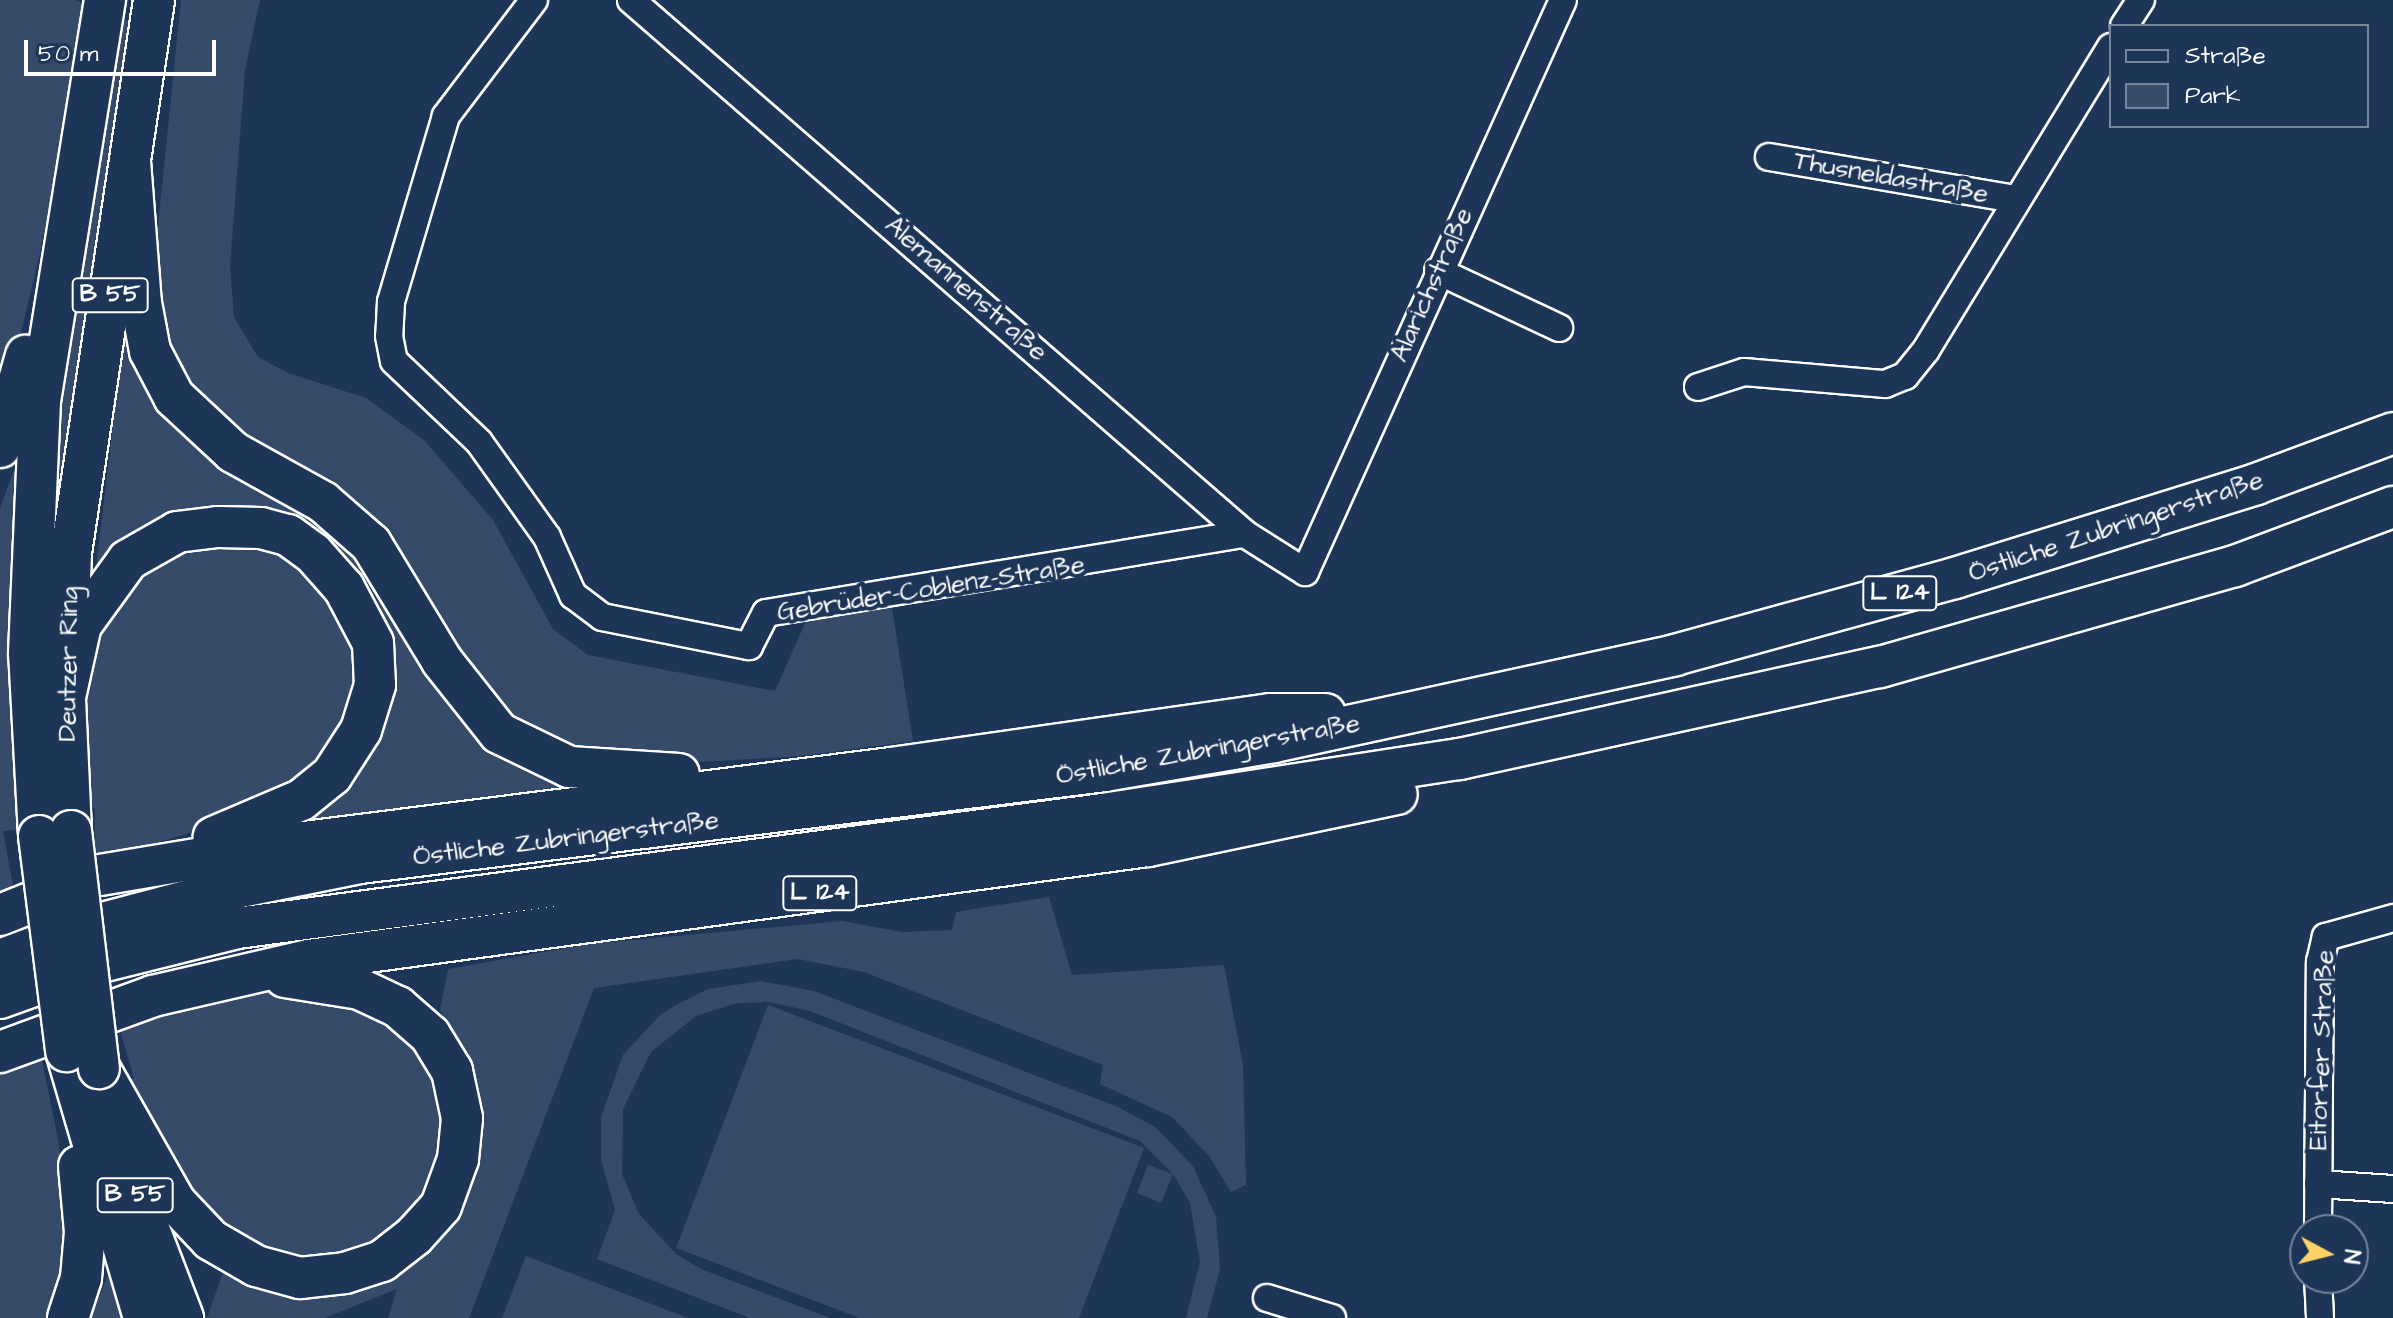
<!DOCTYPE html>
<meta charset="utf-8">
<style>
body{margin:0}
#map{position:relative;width:2393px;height:1318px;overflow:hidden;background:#1d3557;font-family:"Architects Daughter",sans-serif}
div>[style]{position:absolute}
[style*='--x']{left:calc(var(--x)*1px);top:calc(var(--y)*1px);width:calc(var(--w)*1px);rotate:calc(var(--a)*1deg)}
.green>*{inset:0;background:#364b69}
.roads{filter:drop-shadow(2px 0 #fff) drop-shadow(-2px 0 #fff) drop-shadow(0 2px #fff) drop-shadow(0 -2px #fff)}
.minor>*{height:26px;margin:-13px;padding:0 13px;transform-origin:13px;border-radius:13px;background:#1d3557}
.highway>*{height:40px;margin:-20px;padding:0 20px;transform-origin:20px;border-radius:20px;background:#1d3557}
.bridges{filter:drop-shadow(2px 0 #fff) drop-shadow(-2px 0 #fff) drop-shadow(0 2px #fff) drop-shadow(0 -2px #fff)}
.highway-bridge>*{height:40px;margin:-20px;padding:0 20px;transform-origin:20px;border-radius:20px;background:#1d3557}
span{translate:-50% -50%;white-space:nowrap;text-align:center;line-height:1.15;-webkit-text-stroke:8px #1d3557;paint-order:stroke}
.shield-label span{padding:2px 6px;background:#1d3557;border:2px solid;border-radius:6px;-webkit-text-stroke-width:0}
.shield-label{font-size:24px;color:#fff;font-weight:700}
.street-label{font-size:26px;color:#fff}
.legend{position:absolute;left:2109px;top:24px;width:260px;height:104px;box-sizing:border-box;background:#1d3557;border:2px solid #77869a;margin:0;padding:10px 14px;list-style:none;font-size:24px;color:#fff}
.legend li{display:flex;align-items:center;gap:16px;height:40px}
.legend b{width:40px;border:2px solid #77869a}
.north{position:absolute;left:2289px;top:1214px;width:80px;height:80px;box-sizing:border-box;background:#1d3557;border:2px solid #77869a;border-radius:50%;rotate:97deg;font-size:22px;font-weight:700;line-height:32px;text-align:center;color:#fff}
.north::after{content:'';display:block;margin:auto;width:28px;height:36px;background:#ffd166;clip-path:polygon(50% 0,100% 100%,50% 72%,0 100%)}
.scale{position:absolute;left:24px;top:40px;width:192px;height:36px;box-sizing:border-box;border:4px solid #fff;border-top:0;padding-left:10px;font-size:24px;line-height:28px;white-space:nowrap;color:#fff;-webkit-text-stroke:6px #1d3557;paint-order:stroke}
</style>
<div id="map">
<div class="green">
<div style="clip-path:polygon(0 0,76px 0,89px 5px,40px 253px,0 421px)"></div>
<div style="clip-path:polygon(181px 0,260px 0,245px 70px,230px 266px,234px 317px,258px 357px,288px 373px,366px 398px,424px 440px,493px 520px,553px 629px,588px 655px,775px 691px,806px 621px,892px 608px,913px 741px,802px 756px,667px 764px,553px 744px,514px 722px,447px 637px,388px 535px,202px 411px,168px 356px,155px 254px)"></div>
<div style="clip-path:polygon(117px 17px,134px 24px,45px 807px,56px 444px)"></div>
<div style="clip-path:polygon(126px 316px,137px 360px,345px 535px,442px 694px,466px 723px,583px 787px,309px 820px,392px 643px,382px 612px,372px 587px,328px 539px,305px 523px,257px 508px,212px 505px,168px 516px,135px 535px,95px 576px)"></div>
<div style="clip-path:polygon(27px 434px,20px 814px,16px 830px,3px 831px,13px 886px,0 891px,0 508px)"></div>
<div style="clip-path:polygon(200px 539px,287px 550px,352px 623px,357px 695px,319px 768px,244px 817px,94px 861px,95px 808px,82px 808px,82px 718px,98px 634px,128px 582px)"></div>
<div style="clip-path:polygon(1049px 897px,1072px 975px,1224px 965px,1243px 1065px,1246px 1185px,1231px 1192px,1209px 1156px,1172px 1117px,1100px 1084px,1103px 1065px,864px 972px,798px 959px,594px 988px,469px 1318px,388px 1318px,397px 1289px,325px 1318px,207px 1318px,224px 1269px,283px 1293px,315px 1298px,394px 1274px,480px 1117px,477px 1078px,440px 1010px,448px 969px,588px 944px,842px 921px,902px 932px,952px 930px,956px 912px)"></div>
<div style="clip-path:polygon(761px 981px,814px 991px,1118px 1107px,1155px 1127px,1193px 1166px,1216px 1217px,1220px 1269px,1207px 1318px,1186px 1318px,1200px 1262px,1190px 1203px,1173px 1174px,1161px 1203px,1137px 1193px,1148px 1165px,1173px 1174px,1140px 1141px,810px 1011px,769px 1002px,737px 1003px,696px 1016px,651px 1052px,623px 1109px,622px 1174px,639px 1214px,676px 1254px,701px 1269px,830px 1318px,750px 1318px,597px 1259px,615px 1210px,601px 1159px,601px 1117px,623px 1055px,660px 1015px,678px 1004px,708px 989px)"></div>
<div style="clip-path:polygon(294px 986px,369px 1005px,426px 1055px,447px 1114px,440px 1170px,411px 1218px,367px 1249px,301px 1261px,239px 1239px,178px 1183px,124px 1081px,134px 1078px,117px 1020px,215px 994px)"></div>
<div style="clip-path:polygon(768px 1005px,1144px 1148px,1079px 1318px,860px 1318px,676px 1248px)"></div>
<div style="clip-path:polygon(40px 1050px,59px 1144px,67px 1277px,55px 1318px,0 1318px,0 1070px)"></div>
<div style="clip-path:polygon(526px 1256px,688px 1318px,502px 1318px)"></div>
<div style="clip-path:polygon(108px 1275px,124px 1318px,91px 1318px,95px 1307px)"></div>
</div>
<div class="roads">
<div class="minor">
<div style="--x:534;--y:0;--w:146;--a:127.2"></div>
<div style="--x:446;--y:116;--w:194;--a:106.5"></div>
<div style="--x:391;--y:302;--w:34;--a:93"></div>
<div style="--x:389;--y:336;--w:25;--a:79"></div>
<div style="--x:394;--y:361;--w:117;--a:43.6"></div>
<div style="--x:479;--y:442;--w:117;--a:54.4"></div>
<div style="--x:547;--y:537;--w:64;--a:65.9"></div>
<div style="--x:573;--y:595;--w:36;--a:37"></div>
<div style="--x:602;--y:617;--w:150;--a:11.2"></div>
<div style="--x:749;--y:646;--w:37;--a:-63"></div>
<div style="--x:766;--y:613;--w:485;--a:-9.4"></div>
<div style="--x:631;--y:0;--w:814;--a:41.01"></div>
<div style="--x:1245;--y:534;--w:71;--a:32.3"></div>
<div style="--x:1305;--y:572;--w:627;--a:-65.72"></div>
<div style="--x:2124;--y:26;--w:31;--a:-57"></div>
<div style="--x:1769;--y:157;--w:249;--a:9.7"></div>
<div style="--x:1438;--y:271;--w:134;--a:25.2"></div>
<div style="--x:1698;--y:387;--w:48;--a:-18.1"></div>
<div style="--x:1744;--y:372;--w:142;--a:4.9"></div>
<div style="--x:1885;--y:384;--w:22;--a:-22"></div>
<div style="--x:1905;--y:376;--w:33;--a:-51"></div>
<div style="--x:1926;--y:350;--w:355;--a:-58.6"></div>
<div style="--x:2318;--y:1184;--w:75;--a:3.8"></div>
<div style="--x:2318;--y:1230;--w:268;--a:-89.6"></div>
<div style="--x:2320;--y:962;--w:26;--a:-77"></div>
<div style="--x:2326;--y:937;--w:70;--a:-15.8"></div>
<div style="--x:2318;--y:1278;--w:40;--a:87.1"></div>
<div style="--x:1267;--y:1298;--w:68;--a:17.1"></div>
</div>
<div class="highway">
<div style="--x:130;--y:161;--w:142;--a:85.6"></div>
<div style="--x:141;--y:303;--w:49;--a:79.4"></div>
<div style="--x:150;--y:351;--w:52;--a:62.4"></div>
<div style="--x:174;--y:397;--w:81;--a:43"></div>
<div style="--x:233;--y:452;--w:103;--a:29.1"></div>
<div style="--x:323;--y:502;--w:64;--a:41.2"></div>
<div style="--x:371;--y:544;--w:137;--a:58.7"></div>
<div style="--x:442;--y:661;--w:92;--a:51.6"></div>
<div style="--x:499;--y:733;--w:78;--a:25.9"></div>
<div style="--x:569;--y:767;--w:110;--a:3.6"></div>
<div style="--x:0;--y:447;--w:95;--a:-74.1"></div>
<div style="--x:65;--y:697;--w:74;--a:-77.5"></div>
<div style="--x:81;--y:625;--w:80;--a:-54.1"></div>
<div style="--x:128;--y:560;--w:56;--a:-29.7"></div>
<div style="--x:177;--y:532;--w:41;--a:-7"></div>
<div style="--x:218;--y:527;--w:43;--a:1.3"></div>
<div style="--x:261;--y:528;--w:28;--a:15"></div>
<div style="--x:288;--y:535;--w:31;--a:36"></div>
<div style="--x:313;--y:553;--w:47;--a:48.5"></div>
<div style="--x:344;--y:588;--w:62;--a:62.2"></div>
<div style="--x:373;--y:643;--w:42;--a:87.3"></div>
<div style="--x:375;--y:685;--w:47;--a:107.3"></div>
<div style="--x:361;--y:730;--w:54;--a:122.8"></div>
<div style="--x:332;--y:775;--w:40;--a:141"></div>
<div style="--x:301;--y:800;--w:95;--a:157"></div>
<div style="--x:71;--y:831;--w:134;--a:-92.6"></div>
<div style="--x:65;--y:697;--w:144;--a:-87.6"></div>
<div style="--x:71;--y:553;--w:559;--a:-81.46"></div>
<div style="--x:39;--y:836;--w:183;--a:-93.1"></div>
<div style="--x:29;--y:653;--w:252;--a:-87.5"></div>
<div style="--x:40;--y:401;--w:406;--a:-80.8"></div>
<div style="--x:100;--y:875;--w:175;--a:-9.5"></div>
<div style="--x:273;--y:846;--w:623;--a:-7.19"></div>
<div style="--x:891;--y:768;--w:383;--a:-8.1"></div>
<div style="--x:1270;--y:714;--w:55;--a:0"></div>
<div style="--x:0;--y:915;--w:84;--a:-21.7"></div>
<div style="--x:0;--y:960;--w:97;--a:-20.5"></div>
<div style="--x:91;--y:926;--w:150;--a:-14.7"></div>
<div style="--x:236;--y:888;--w:126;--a:-11.4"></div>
<div style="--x:360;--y:863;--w:751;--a:-7.04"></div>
<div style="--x:1105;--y:771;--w:171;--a:-9.7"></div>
<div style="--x:1274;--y:742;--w:410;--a:-12.2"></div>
<div style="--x:1675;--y:655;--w:290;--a:-15.4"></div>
<div style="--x:1955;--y:578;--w:315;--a:-17.3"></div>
<div style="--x:2256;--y:484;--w:146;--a:-20.4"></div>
<div style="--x:0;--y:998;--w:103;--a:-19.8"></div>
<div style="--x:97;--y:963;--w:144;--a:-14"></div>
<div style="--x:237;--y:928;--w:873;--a:-7.5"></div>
<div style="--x:1103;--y:814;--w:361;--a:-8.8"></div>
<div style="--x:1460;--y:759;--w:430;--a:-12.4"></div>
<div style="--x:1880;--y:667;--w:369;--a:-15.9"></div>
<div style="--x:2235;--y:566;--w:169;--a:-20.5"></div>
<div style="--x:66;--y:1051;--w:278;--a:73.7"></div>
<div style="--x:0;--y:1052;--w:163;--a:-20.1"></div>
<div style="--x:153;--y:996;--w:160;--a:-13"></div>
<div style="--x:309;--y:960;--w:847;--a:-7.74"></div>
<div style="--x:1148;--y:846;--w:254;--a:-11.8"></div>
<div style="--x:99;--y:1068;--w:154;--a:60.4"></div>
<div style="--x:175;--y:1202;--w:52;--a:46.5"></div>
<div style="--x:211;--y:1240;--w:52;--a:30"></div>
<div style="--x:256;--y:1266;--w:46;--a:15.3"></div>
<div style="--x:300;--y:1278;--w:45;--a:-6.3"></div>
<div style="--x:345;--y:1273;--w:39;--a:-18"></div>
<div style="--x:382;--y:1261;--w:41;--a:-38"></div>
<div style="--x:414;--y:1236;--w:40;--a:-48"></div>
<div style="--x:441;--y:1206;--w:50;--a:-70.1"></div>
<div style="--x:458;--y:1159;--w:41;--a:-84.4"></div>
<div style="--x:462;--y:1118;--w:48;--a:-102"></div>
<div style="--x:452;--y:1071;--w:42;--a:-121.4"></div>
<div style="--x:430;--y:1035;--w:43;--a:-138.8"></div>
<div style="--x:398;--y:1007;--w:42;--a:-154.7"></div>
<div style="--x:360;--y:989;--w:76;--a:-170.9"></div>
<div style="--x:114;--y:1138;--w:193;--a:69"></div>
<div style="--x:68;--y:1318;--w:42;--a:-72"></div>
<div style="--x:81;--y:1278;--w:46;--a:-85"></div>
<div style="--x:85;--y:1232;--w:66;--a:-95.2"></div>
</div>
</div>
<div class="bridges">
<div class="highway-bridge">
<div style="--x:71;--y:831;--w:239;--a:83.3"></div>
<div style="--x:39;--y:836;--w:217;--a:82.8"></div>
</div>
</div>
<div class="shield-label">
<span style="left:110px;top:295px">B 55</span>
<span style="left:1900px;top:593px">L 124</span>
<span style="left:820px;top:893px">L 124</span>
<span style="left:135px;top:1195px">B 55</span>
</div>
<div class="street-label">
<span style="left:1891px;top:178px;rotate:10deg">Thusneldastraße</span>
<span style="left:1432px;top:285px;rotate:-66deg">Alarichstraße</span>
<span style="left:966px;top:289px;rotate:41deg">Alemannenstraße</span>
<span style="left:2116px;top:527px;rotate:-18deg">Östliche Zubringerstraße</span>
<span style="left:931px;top:589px;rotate:-9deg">Gebrüder-Coblenz-Straße</span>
<span style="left:69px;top:664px;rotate:-89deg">Deutzer Ring</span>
<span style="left:1208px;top:750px;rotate:-10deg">Östliche Zubringerstraße</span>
<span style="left:566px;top:839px;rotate:-7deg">Östliche Zubringerstraße</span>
<span style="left:2322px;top:1050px;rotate:-88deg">Eitorfer Straße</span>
</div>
<ul class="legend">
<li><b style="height:10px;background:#1d3557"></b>Straße</li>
<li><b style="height:22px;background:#364b69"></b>Park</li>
</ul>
<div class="north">N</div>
<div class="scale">50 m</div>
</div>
